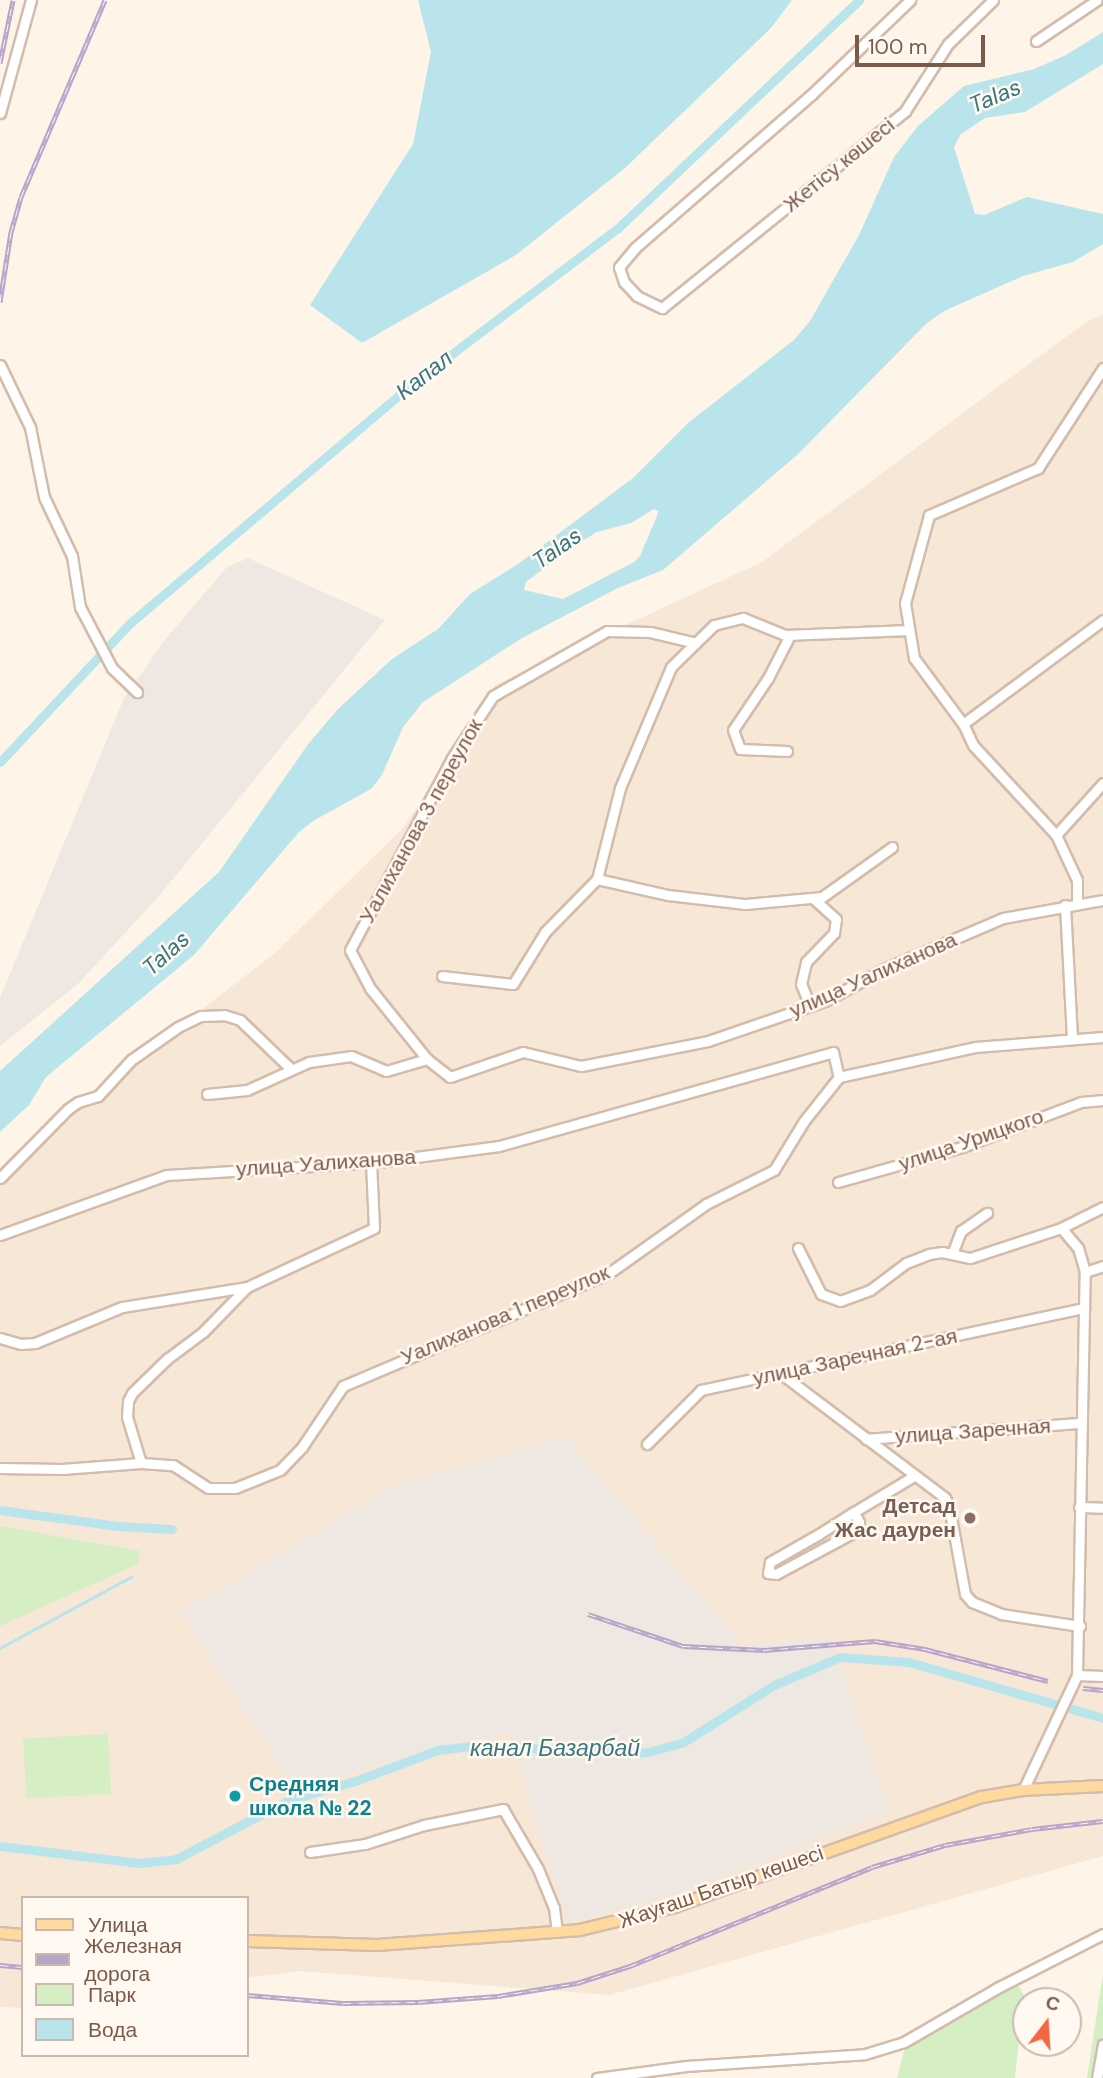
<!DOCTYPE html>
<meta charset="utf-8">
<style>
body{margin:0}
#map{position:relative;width:1103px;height:2078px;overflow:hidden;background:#fef5e8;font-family:"DM Sans",sans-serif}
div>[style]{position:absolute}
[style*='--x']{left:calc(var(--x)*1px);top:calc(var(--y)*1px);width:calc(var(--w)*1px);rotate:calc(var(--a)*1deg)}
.residential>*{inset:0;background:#f7e7d6}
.industrial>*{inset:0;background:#efe8e2}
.green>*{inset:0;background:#d6eec4;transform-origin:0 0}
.water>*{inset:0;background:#bae4eb}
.stream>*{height:2.5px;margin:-1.25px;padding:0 1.25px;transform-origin:1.25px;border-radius:1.25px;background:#bae4eb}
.canal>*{height:9px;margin:-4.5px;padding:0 4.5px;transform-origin:4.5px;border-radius:4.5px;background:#bae4eb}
.roads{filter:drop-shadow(2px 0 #d3bcac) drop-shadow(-2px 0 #d3bcac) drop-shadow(0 2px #d3bcac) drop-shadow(0 -2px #d3bcac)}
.minor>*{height:9px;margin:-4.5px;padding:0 4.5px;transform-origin:4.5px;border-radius:4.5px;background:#fff}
.major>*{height:10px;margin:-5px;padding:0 5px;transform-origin:5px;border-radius:5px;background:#ffda9f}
.rail>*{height:5px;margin-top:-2.5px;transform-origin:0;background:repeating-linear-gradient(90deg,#fff9f1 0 8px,#b8a4cb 0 16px);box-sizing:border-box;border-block:2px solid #b8a4cb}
.dots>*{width:19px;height:19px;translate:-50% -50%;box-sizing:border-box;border:4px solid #fff9f1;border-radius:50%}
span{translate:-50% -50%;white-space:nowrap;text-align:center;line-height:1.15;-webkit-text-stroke:5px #fff9f1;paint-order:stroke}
.street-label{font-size:21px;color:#7c5a49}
.education-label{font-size:21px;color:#785e54;font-weight:700}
.right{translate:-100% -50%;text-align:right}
.culture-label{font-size:21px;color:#0d838f;font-weight:700}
.left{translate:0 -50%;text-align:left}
.water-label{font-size:23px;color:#3a7782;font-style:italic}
.legend{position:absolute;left:21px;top:1896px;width:228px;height:161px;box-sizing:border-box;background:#fff9f1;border:2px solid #cbb9ae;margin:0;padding:9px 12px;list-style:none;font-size:21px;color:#7c5a49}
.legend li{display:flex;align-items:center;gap:14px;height:35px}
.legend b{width:35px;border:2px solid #cbb9ae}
.north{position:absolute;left:1012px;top:1987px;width:70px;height:70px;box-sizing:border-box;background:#fff9f1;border:2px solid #cbb9ae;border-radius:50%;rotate:17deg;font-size:19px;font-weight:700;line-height:28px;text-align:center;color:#7c5a49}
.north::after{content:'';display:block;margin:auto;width:24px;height:32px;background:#f36843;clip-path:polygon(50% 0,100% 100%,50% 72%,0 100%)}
.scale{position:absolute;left:855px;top:35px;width:130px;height:32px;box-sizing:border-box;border:4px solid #7c5a49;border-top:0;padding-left:9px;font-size:21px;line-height:24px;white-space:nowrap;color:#7c5a49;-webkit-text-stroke:5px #fff9f1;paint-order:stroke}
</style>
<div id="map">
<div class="residential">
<div style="clip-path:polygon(1103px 314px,1103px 1856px,609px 1995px,299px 1971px,247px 1978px,247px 1898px,23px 1898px,23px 2008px,0 2007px,0 1168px,14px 1153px,274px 954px,404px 827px,495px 685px,762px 562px,1086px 322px)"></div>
</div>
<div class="industrial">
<div style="clip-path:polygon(248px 558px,385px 620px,159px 896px,79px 983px,0 1046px,0 998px,124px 698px,164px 641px,227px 567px)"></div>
<div style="clip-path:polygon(566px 1437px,742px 1646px,830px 1636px,889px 1811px,687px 1890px,568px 1923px,509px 1733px,294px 1786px,181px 1612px,397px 1485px)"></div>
</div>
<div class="green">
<div style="clip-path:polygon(0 1526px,140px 1551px,138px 1564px,0 1626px)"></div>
<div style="left:108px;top:1734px;width:60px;height:85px;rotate:87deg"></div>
<div style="clip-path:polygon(1103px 1973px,1103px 2078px,1087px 2078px)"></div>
<div style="clip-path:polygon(1017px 1983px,1024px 1995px,1015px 2078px,897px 2078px,905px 2047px)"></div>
</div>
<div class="water">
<div style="clip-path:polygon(418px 0,792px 0,771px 28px,625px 168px,516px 255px,362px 343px,310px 305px,413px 144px,431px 52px)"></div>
<div style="clip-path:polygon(evenodd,1103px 32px,1103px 64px,1025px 112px,985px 118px,961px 134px,954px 147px,975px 214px,984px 215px,1027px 197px,1103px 214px,1103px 244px,1073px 262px,1023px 276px,944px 311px,927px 323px,797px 455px,663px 570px,618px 588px,522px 638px,423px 702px,403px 727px,382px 775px,371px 789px,313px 821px,299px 832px,194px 955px,46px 1077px,29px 1105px,0 1132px,0 1071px,219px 872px,309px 743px,338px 709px,392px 659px,438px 629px,470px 594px,518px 564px,633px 478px,688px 423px,794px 340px,810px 321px,859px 235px,894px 157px,918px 126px,964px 86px,1034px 69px,1066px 55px,1103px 32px,654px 509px,658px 511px,657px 516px,640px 556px,634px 562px,563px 599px,524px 590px,526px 582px,574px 546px,597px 532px,631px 523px,654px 509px)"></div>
</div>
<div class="stream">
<div style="--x:0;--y:1648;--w:149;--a:-28.5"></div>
</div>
<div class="canal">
<div style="--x:0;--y:762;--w:189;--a:-46.9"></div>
<div style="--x:129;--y:624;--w:365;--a:-40.3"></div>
<div style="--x:407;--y:388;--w:265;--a:-37.2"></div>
<div style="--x:618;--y:228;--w:332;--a:-43.4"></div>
<div style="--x:0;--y:1510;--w:119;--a:7.7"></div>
<div style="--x:118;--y:1526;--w:54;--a:3.2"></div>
<div style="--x:0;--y:1846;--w:140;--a:7"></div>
<div style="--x:139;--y:1863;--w:37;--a:-6"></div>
<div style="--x:176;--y:1859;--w:127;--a:-27.6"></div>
<div style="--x:289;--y:1800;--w:69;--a:-16.1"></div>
<div style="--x:355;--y:1781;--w:89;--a:-20.5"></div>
<div style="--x:438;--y:1750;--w:38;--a:-7"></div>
<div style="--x:476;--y:1745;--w:91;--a:3.1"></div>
<div style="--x:567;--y:1750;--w:33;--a:-3"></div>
<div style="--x:600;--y:1748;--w:24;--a:12"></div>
<div style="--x:623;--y:1753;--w:25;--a:-2"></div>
<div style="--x:648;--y:1752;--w:35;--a:-15"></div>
<div style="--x:682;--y:1743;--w:109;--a:-32.2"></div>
<div style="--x:774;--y:1685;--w:72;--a:-23"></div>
<div style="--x:840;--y:1657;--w:69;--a:4.1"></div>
<div style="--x:909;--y:1662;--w:202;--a:16.1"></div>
</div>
<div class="roads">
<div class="minor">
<div style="--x:910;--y:0;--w:136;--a:136.2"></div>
<div style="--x:812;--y:94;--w:235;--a:139"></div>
<div style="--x:635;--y:248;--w:25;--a:130"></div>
<div style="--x:619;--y:267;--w:16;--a:72"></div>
<div style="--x:624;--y:282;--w:19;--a:47"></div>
<div style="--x:637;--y:296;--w:28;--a:26"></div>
<div style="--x:662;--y:308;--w:313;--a:-39"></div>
<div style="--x:905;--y:111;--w:80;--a:-57.3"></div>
<div style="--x:948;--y:44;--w:63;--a:-44.4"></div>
<div style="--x:1036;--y:41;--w:73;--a:-33.9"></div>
<div style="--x:0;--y:113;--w:117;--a:-74.7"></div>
<div style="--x:0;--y:365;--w:69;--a:64.2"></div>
<div style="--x:30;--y:427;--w:71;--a:78.7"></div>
<div style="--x:44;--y:497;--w:65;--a:64.6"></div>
<div style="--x:72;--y:556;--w:52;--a:81.1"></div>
<div style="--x:80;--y:607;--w:69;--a:62.3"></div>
<div style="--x:112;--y:668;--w:35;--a:44"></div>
<div style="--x:963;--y:724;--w:174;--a:-36.6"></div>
<div style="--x:787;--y:751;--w:47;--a:-177.6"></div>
<div style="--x:740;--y:749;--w:20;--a:-110"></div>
<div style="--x:733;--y:730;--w:63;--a:-56.1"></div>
<div style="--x:768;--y:678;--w:48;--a:-62.9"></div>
<div style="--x:1056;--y:835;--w:70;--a:-47.9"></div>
<div style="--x:597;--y:879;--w:73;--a:12.7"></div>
<div style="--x:668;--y:895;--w:78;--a:6.7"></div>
<div style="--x:745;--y:904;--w:77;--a:-5.2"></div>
<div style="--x:822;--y:897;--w:86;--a:-35.5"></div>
<div style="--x:1077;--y:904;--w:24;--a:-90"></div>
<div style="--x:1077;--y:880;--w:50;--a:-115"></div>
<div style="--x:1056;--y:835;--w:122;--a:-132.7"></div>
<div style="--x:973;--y:745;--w:23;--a:-115"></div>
<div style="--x:963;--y:724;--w:82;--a:-126.6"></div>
<div style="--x:914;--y:658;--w:56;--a:-99.3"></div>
<div style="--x:905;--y:603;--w:91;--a:-74.7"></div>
<div style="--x:929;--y:515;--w:119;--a:-23.3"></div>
<div style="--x:1038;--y:468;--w:119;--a:-57"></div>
<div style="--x:1065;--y:905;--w:134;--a:87"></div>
<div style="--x:442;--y:976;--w:71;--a:6.4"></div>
<div style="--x:513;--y:984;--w:61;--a:-58.4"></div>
<div style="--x:545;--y:932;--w:74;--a:-45.5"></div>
<div style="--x:597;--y:879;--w:94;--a:-75.8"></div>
<div style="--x:620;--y:788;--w:131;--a:-67.1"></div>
<div style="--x:671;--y:667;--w:60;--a:-44.3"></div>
<div style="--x:714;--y:625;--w:30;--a:-14"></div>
<div style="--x:743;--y:618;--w:45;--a:22"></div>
<div style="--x:785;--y:635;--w:124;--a:-2.3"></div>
<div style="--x:810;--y:1006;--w:24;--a:-112"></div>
<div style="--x:801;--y:984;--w:23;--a:-77"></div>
<div style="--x:806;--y:962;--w:40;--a:-46"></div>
<div style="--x:834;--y:933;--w:14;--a:-82"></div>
<div style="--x:836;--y:919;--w:31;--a:-138"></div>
<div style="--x:427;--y:1059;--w:91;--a:-128.8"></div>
<div style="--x:370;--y:988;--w:43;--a:-117.8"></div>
<div style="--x:350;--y:950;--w:217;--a:-62"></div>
<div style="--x:452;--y:758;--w:74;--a:-56.5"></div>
<div style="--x:493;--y:696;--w:131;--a:-29.7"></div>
<div style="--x:607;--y:631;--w:43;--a:1.3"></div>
<div style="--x:650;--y:632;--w:47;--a:13.4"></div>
<div style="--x:207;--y:1094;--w:40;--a:-5.7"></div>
<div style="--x:247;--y:1090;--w:68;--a:-24.3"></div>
<div style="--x:309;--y:1062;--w:42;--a:-8.1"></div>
<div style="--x:351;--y:1056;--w:38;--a:23"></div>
<div style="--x:386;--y:1071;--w:43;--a:-16.3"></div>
<div style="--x:427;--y:1059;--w:29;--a:38"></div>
<div style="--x:450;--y:1077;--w:77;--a:-18.9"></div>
<div style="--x:523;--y:1052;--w:60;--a:13.6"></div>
<div style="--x:581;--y:1066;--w:129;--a:-11.1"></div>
<div style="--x:708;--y:1041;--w:124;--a:-18.9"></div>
<div style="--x:825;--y:1001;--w:67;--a:-28.5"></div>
<div style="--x:884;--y:969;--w:129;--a:-23.2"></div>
<div style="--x:1003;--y:918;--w:102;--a:-10.2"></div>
<div style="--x:0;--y:1178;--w:97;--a:-45.4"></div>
<div style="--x:68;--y:1109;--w:12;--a:-35"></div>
<div style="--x:78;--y:1102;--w:21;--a:-17"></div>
<div style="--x:98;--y:1096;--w:49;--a:-47.5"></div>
<div style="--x:131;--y:1060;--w:57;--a:-35.1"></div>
<div style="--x:178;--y:1027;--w:25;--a:-26"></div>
<div style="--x:201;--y:1016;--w:23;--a:-2"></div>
<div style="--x:224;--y:1015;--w:17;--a:17"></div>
<div style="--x:240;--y:1020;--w:71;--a:43.9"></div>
<div style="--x:838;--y:1182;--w:129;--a:-15.8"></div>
<div style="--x:962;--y:1147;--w:127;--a:-20.7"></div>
<div style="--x:1081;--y:1102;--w:22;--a:-5"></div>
<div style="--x:0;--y:1235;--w:177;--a:-19.8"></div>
<div style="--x:167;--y:1175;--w:211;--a:-3.5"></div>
<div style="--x:378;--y:1162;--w:122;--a:-7.5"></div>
<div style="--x:499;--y:1146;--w:347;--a:-15.7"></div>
<div style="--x:833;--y:1052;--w:26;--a:77"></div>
<div style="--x:798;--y:1248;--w:51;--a:63.4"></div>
<div style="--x:821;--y:1294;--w:20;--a:20"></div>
<div style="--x:840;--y:1301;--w:32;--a:-20"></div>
<div style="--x:870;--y:1290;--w:45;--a:-36.9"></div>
<div style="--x:906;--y:1263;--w:25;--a:-21"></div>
<div style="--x:929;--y:1254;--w:13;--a:-9"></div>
<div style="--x:942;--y:1252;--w:29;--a:12"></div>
<div style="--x:970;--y:1258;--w:96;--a:-18.2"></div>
<div style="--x:1061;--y:1228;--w:47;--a:-26.6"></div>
<div style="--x:952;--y:1254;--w:25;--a:-69"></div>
<div style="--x:961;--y:1231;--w:32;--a:-35"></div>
<div style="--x:1085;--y:1272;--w:19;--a:-18"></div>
<div style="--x:0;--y:1338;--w:22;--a:16"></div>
<div style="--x:21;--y:1344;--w:14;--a:-4"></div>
<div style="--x:35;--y:1343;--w:94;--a:-22.5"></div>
<div style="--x:122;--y:1307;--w:127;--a:-9.1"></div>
<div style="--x:247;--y:1287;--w:140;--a:-24.9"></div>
<div style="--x:374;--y:1228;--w:66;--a:-92.6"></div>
<div style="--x:780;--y:1373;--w:207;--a:37.1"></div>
<div style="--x:945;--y:1498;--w:9;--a:63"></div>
<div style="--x:949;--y:1506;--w:89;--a:79.7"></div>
<div style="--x:965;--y:1594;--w:11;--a:49"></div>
<div style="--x:972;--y:1602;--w:31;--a:22"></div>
<div style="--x:1001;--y:1614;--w:80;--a:8.6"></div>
<div style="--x:866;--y:1439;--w:215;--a:-4.3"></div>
<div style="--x:647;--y:1444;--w:76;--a:-45"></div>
<div style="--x:701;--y:1390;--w:392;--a:-12.1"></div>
<div style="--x:141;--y:1463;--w:48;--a:-106.9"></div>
<div style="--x:127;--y:1417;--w:16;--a:-86"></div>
<div style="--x:128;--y:1401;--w:9;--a:-63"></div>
<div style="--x:132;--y:1393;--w:49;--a:-44.2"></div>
<div style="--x:167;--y:1359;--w:45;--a:-36.9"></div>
<div style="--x:203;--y:1332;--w:62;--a:-45.7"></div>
<div style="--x:0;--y:1468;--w:62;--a:0.9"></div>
<div style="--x:62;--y:1469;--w:79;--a:-4.3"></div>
<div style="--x:141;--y:1463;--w:32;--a:4"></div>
<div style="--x:173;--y:1465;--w:42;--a:33.3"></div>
<div style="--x:208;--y:1488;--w:27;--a:0"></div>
<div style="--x:235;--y:1488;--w:48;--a:-21.8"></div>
<div style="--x:280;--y:1470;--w:32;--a:-46"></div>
<div style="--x:302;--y:1447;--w:73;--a:-56.1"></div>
<div style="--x:343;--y:1386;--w:289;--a:-23"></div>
<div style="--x:609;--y:1273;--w:119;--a:-35.4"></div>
<div style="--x:706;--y:1204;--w:76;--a:-26.6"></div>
<div style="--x:774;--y:1170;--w:57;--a:-58.5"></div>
<div style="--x:804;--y:1121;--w:56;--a:-51.5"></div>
<div style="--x:839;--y:1077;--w:139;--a:-12.4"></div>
<div style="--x:975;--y:1047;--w:128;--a:-4.5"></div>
<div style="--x:1079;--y:1507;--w:24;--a:2"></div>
<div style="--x:854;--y:1512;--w:11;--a:63"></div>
<div style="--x:859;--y:1522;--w:8;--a:97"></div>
<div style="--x:858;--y:1530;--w:93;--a:151.8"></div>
<div style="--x:776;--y:1574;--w:8;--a:-173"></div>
<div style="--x:768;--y:1573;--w:11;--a:-80"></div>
<div style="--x:770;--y:1562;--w:56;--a:-29.7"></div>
<div style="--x:819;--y:1534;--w:41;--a:-32.2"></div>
<div style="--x:854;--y:1512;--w:70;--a:-31"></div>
<div style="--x:1077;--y:1675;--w:26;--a:2"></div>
<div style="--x:1023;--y:1790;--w:127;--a:-64.8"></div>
<div style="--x:1077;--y:1675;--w:403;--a:-88.9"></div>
<div style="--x:1085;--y:1272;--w:25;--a:-106"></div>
<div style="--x:1078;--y:1248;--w:26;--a:-130"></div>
<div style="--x:310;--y:1852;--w:56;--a:-8.3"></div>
<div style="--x:365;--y:1844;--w:62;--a:-17.9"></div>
<div style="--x:424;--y:1825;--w:81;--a:-11.4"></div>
<div style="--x:503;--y:1809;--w:69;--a:59.7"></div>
<div style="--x:538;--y:1869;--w:42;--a:67.7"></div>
<div style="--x:554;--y:1908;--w:24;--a:83"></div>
<div style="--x:597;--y:2078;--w:90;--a:-7.7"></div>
<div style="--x:686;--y:2066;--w:179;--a:-3.8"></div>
<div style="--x:865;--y:2054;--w:41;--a:-17.1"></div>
<div style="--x:904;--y:2042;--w:108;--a:-30.1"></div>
<div style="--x:997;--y:1988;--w:119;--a:-27"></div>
<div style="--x:1097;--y:2078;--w:34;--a:-80"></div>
</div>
<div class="major">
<div style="--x:0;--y:1933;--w:23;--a:5"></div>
<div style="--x:247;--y:1941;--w:130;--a:1.8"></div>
<div style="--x:377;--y:1945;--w:204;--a:-4.2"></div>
<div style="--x:580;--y:1930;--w:97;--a:-13.7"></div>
<div style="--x:674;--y:1907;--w:327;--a:-19.7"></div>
<div style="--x:982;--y:1797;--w:42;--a:-9.7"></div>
<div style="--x:1023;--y:1790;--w:80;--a:-2.9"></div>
</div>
</div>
<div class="rail">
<div style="--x:0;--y:63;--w:64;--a:-78.3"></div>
<div style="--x:0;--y:302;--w:71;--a:-81.1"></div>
<div style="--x:11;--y:232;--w:36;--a:-74"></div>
<div style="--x:21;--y:197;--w:214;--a:-66.9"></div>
<div style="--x:588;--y:1614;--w:100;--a:18.6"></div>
<div style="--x:683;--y:1646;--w:81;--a:2.8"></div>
<div style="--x:764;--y:1650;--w:111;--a:-4.6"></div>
<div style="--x:875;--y:1641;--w:51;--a:9.1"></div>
<div style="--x:925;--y:1649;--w:127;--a:14.6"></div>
<div style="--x:1083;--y:1688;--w:20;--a:6"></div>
<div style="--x:0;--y:1965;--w:23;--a:5"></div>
<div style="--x:247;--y:1995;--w:96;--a:4.8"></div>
<div style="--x:343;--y:2003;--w:75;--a:-0.8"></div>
<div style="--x:418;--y:2002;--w:80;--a:-4.3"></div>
<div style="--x:498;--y:1996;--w:80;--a:-9.3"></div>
<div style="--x:577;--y:1983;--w:56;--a:-17.8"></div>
<div style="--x:630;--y:1966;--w:261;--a:-22.2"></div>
<div style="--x:872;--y:1867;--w:76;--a:-16.8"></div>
<div style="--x:945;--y:1845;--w:88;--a:-10.4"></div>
<div style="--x:1032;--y:1829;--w:71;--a:-6.4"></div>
</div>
<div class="dots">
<div style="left:970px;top:1518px;background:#8d6e63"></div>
<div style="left:235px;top:1796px;background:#0f9aa8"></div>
</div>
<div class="street-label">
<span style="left:839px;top:165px;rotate:-39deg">Жетісу көшесі</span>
<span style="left:421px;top:821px;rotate:-61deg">Уалиханова 3 переулок</span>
<span style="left:873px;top:975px;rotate:-24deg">улица Уалиханова</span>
<span style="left:971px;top:1140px;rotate:-19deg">улица Урицкого</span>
<span style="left:326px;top:1163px;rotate:-4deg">улица Уалиханова</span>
<span style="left:505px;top:1315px;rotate:-23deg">Уалиханова 1 переулок</span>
<span style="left:855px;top:1357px;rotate:-12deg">улица Заречная 2-ая</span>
<span style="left:973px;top:1431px;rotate:-4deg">улица Заречная</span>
<span style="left:721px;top:1887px;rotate:-19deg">Жауғаш Батыр көшесі</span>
</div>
<div class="education-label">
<span class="right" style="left:956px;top:1518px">Детсад<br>Жас даурен</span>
</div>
<div class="culture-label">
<span class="left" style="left:249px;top:1796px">Средняя<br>школа № 22</span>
</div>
<div class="water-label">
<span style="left:995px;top:96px;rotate:-23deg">Talas</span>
<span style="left:424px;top:375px;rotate:-38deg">Капал</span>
<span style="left:557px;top:548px;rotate:-35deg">Talas</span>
<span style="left:166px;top:953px;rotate:-42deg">Talas</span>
<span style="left:555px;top:1748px">канал Базарбай</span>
</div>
<ul class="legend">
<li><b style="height:9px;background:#ffda9f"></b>Улица</li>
<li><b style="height:9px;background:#b8a4cb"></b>Железная дорога</li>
<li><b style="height:19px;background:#d6eec4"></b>Парк</li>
<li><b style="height:19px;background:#bae4eb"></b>Вода</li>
</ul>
<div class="north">С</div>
<div class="scale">100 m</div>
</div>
